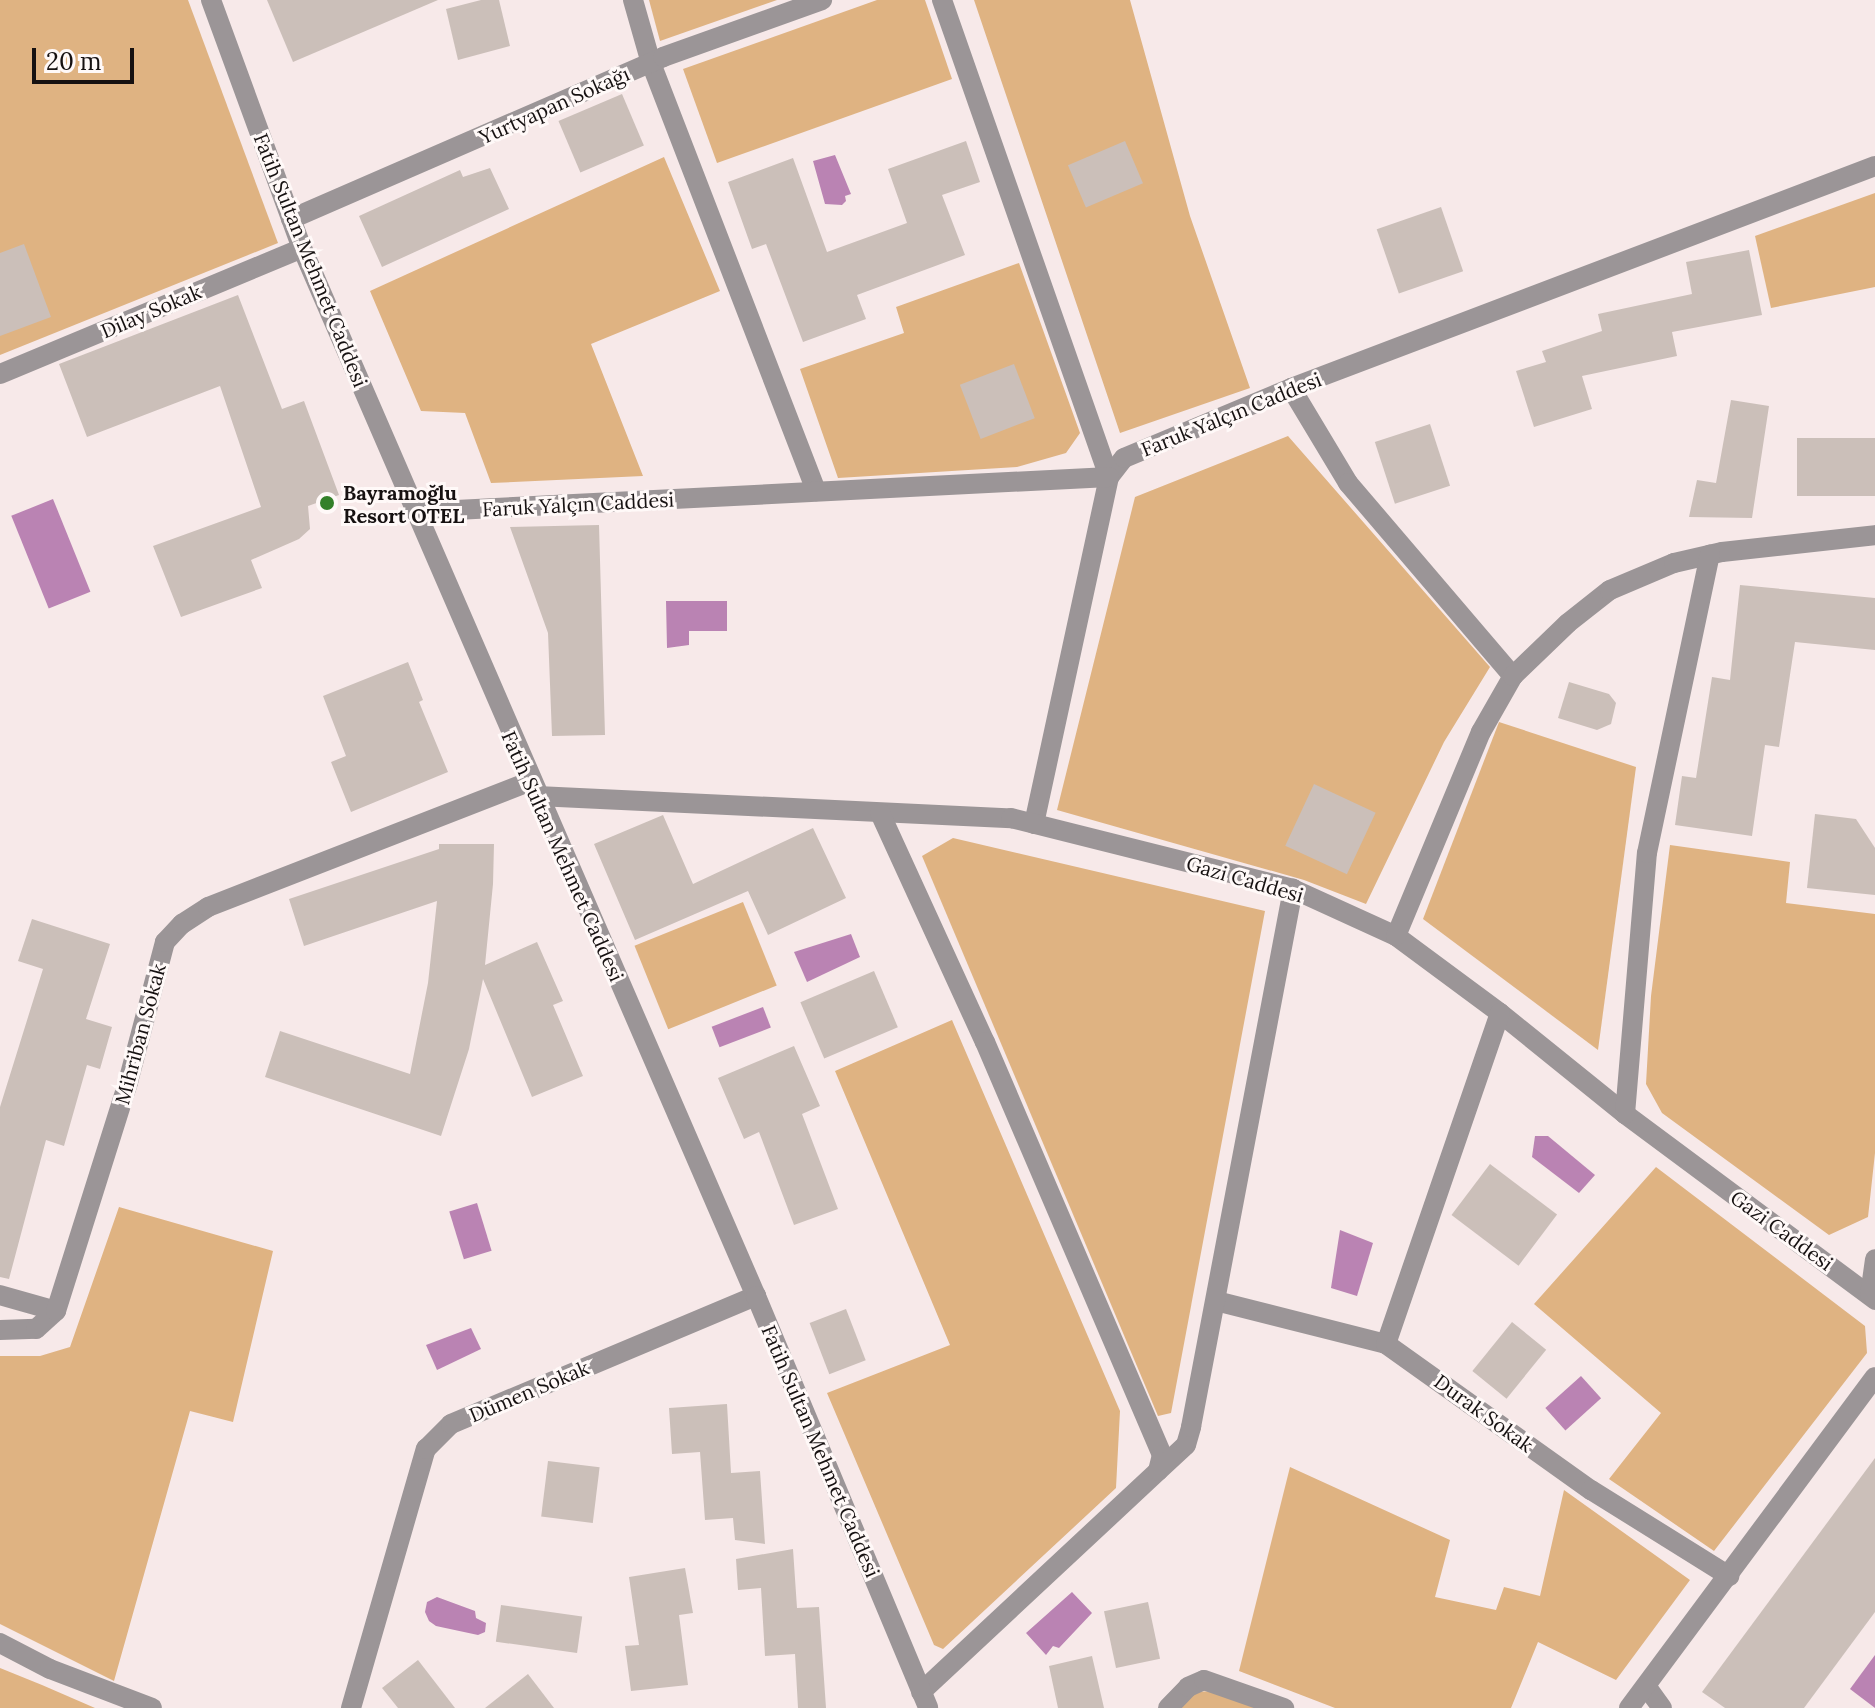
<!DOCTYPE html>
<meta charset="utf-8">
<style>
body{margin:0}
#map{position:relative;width:1875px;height:1708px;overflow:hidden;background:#f7e9e9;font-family:Lora,serif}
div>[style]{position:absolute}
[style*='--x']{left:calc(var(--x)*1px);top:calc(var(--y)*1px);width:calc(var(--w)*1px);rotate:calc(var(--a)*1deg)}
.green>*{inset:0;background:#dfb382;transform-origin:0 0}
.water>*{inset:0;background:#ba83b3;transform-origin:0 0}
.building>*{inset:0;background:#cbbfb9;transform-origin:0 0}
.minor>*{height:20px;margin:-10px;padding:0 10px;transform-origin:10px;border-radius:10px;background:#9b9597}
.tertiary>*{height:20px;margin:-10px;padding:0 10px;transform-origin:10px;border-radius:10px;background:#9b9597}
.dots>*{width:22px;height:22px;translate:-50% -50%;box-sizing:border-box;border:4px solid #fff9f8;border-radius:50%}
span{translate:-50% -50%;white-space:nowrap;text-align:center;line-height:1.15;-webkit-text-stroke:6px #fff9f8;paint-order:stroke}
.street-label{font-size:20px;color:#161111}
.poi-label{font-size:20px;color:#161111;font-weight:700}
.left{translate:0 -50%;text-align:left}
.scale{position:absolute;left:32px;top:48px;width:102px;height:36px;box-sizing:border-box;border:4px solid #161111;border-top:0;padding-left:10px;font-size:24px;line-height:28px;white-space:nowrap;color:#161111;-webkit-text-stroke:6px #fff9f8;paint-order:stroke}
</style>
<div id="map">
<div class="green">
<div style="clip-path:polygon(0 0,188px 0,278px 243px,0 355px)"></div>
<div style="clip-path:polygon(649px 0,777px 0,660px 41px)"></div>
<div style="clip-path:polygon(877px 0,925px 0,952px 79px,717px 163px,683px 69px)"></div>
<div style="clip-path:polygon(974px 0,1130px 0,1190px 216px,1250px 388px,1120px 433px)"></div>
<div style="clip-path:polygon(664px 157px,720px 291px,591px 344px,643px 476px,491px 483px,465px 413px,421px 411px,370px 291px)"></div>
<div style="clip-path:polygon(1875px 193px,1875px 287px,1771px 308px,1755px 236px)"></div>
<div style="clip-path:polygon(1019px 263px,1080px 433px,1066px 453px,1017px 467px,838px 478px,800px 369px,904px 333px,896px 307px)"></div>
<div style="clip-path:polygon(1288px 436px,1490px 667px,1444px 742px,1366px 904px,1304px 880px,1057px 810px,1135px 497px)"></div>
<div style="clip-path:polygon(1499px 722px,1636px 767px,1598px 1050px,1423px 919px)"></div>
<div style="clip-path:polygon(953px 838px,1265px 911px,1171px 1413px,1158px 1416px,922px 856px)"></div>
<div style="clip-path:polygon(1670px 845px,1790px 862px,1786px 903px,1875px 914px,1875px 1153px,1868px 1217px,1829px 1235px,1662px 1113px,1646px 1084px,1651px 996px)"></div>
<div style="left:743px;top:902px;width:90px;height:117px;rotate:68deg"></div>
<div style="clip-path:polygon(952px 1020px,1120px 1411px,1116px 1488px,943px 1649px,934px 1645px,827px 1393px,950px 1345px,835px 1071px)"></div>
<div style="clip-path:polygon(1656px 1167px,1865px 1326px,1867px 1353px,1714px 1551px,1609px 1479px,1661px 1413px,1534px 1304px)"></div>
<div style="clip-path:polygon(119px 1207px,273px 1251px,233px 1422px,190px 1411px,114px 1681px,0 1624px,0 1356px,40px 1356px,70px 1347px)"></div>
<div style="clip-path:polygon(1290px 1467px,1450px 1540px,1435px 1597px,1496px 1610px,1504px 1587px,1540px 1596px,1564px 1490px,1690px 1580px,1616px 1680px,1538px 1642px,1511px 1708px,1335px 1708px,1239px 1671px)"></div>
<div style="clip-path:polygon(0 1668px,42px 1685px,95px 1708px,0 1708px)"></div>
<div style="clip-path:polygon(1215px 1691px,1258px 1708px,1179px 1708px,1192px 1692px)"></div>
</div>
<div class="water">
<div style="clip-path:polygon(835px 155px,851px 194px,845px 196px,846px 201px,842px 205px,825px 204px,813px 161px)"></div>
<div style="left:53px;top:499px;width:100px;height:45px;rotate:68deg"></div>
<div style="clip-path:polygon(666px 601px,727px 601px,727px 631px,689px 631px,689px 645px,667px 648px)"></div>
<div style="clip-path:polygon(851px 934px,860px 957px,807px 982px,794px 952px)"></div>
<div style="left:763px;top:1007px;width:22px;height:55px;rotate:69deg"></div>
<div style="clip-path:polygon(1535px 1136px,1548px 1136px,1595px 1175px,1579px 1193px,1532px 1157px)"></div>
<div style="left:477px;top:1203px;width:50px;height:29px;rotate:73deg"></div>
<div style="clip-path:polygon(1340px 1230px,1373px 1243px,1357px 1296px,1331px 1288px)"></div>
<div style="clip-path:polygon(471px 1328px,481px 1349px,437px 1370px,426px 1345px)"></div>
<div style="left:1581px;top:1376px;width:30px;height:48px;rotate:48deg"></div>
<div style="clip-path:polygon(1072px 1592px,1092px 1613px,1059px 1648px,1053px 1646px,1046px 1655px,1026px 1633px)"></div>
<div style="clip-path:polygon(437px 1597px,475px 1611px,476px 1618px,486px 1623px,485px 1632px,478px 1635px,436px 1626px,429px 1621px,425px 1612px,427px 1602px)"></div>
<div style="clip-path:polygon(1875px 1655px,1875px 1708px,1850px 1689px)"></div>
</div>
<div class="building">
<div style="clip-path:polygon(267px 0,438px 0,293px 62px)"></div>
<div style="clip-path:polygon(481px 0,499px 0,510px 46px,458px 60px,446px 9px)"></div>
<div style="left:622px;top:94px;width:56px;height:69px;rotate:67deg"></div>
<div style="clip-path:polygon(966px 141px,980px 182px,942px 195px,965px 255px,857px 295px,866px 319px,803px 342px,766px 244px,752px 249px,728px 182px,793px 158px,827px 252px,907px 223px,888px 169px)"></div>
<div style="left:1125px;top:141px;width:46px;height:62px;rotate:67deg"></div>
<div style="clip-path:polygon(490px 168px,509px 209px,382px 267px,359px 216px,460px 170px,463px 177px)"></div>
<div style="left:1441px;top:207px;width:68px;height:68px;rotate:71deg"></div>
<div style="clip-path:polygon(24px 244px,51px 317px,0 336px,0 253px)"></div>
<div style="clip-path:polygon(1749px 250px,1762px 315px,1672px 332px,1677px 356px,1582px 376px,1592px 409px,1534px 427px,1516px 371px,1546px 362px,1542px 351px,1602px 331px,1598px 314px,1692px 294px,1686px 262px)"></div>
<div style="clip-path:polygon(238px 295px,282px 409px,304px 401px,339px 495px,308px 506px,310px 529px,299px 539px,251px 560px,262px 588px,181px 617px,153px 546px,261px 507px,220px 386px,87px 437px,59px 364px)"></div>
<div style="left:1014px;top:364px;width:58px;height:58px;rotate:69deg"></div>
<div style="clip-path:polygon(1731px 400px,1769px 406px,1752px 518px,1689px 517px,1697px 480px,1716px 483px)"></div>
<div style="left:1430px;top:424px;width:65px;height:58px;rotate:72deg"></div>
<div style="left:1875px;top:438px;width:58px;height:78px;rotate:90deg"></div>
<div style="clip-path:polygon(599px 525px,605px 735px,552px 736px,548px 633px,510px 527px)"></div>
<div style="clip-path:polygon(1740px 585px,1875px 598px,1875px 650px,1795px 642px,1779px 747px,1765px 745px,1752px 836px,1675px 825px,1682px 776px,1696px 778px,1712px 677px,1730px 680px)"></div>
<div style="clip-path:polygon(408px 662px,423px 700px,419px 702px,448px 772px,351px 812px,331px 762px,346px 756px,323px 696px)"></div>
<div style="clip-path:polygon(1569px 682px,1609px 694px,1616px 703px,1611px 724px,1597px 730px,1558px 718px)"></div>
<div style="left:1314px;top:784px;width:68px;height:68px;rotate:25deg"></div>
<div style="clip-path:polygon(1815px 814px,1856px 819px,1875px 848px,1875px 895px,1807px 888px)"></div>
<div style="clip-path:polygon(663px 815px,693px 884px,813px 828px,846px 898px,768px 935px,748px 891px,635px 940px,594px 844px)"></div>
<div style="clip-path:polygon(439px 844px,494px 844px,493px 884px,485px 965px,537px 942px,563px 1001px,553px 1005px,583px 1076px,532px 1097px,483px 979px,469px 1049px,441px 1136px,265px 1077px,280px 1031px,410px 1074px,428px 983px,437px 901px,304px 946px,289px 899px,439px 849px)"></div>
<div style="clip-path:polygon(32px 919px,110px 944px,86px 1019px,112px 1027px,100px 1069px,87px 1065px,64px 1146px,46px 1140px,9px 1279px,0 1277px,0 1107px,43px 969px,18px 961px)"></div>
<div style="left:874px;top:971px;width:61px;height:80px;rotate:67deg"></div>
<div style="clip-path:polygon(794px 1046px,820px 1106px,802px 1114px,838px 1209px,794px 1225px,759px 1132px,744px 1139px,718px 1078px)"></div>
<div style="left:1490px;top:1164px;width:84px;height:64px;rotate:37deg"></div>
<div style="left:846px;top:1309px;width:55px;height:39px;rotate:69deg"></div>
<div style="left:1512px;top:1322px;width:44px;height:63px;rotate:39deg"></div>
<div style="clip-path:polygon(727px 1404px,731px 1473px,760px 1471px,765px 1544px,735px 1540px,733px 1518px,705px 1520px,700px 1452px,672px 1454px,669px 1408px)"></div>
<div style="clip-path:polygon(1875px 1458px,1875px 1612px,1804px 1708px,1725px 1708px,1702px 1692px)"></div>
<div style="left:548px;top:1461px;width:52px;height:56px;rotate:7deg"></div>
<div style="clip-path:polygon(793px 1549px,797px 1608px,819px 1607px,826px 1708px,798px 1708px,795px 1654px,765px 1656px,761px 1588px,738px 1590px,736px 1559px)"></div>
<div style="clip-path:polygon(685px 1568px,693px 1613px,679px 1615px,688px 1685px,631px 1691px,625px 1646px,639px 1645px,629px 1577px)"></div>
<div style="left:1148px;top:1602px;width:58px;height:45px;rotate:78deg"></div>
<div style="left:501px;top:1605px;width:82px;height:37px;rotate:8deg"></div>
<div style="clip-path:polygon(1092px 1656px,1104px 1708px,1058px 1708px,1049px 1666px)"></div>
<div style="clip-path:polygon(418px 1660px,455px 1708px,398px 1708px,382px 1688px)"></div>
<div style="clip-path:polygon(528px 1674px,554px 1708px,485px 1708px)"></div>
</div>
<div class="minor">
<div style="--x:633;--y:0;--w:66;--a:74.1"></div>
<div style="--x:651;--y:63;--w:459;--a:68.9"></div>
<div style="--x:942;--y:0;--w:505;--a:70.7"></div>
<div style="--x:1109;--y:477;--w:355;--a:102.2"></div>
<div style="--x:291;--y:219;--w:406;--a:-23.5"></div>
<div style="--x:663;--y:57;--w:169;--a:-19.7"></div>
<div style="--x:0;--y:374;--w:327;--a:-22.6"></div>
<div style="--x:1291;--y:388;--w:111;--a:59"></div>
<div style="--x:1348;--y:483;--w:254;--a:49.5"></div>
<div style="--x:1109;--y:477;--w:24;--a:-52"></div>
<div style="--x:1124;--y:458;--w:181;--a:-22.7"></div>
<div style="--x:1291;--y:388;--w:625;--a:-20.81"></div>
<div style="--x:416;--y:512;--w:694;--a:-2.89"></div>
<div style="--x:537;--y:796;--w:475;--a:2.7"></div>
<div style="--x:1011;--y:818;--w:291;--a:14.1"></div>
<div style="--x:1293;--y:889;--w:113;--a:24.5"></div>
<div style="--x:1396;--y:936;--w:129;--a:36.5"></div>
<div style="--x:1500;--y:1013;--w:161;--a:38.9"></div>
<div style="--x:1625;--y:1114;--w:312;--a:36.6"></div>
<div style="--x:880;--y:813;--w:252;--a:65.4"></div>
<div style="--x:985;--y:1042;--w:449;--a:66.8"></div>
<div style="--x:1162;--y:1455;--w:16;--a:104"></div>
<div style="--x:1158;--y:1471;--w:324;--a:137"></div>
<div style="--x:1396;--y:936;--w:221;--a:-67.4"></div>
<div style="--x:1481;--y:732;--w:64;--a:-60.3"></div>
<div style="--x:1513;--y:676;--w:76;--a:-43.9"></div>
<div style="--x:1568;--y:623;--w:53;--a:-38.2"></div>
<div style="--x:1610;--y:590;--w:69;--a:-22.9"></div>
<div style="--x:1674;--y:563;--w:49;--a:-12.9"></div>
<div style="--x:1722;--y:552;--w:154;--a:-6.3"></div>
<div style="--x:1625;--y:1114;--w:262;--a:-85.2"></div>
<div style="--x:1647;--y:853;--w:305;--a:-78.1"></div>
<div style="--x:0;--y:1295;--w:58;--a:15.9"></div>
<div style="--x:1870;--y:1295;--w:36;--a:-82"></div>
<div style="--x:1216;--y:1301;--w:175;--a:14.2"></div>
<div style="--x:1386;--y:1344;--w:252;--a:35.5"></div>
<div style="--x:1591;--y:1490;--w:163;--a:31.9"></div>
<div style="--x:0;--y:1330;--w:36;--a:-2"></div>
<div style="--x:36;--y:1329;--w:27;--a:-42"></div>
<div style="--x:56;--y:1311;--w:240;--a:-72.5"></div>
<div style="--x:128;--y:1082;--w:145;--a:-75.2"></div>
<div style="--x:165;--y:942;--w:25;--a:-47"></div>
<div style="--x:182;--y:924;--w:31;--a:-33"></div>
<div style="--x:208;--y:907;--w:347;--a:-21.3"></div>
<div style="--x:1386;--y:1344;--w:350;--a:-71"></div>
<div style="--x:1158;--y:1471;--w:38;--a:-43"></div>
<div style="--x:1186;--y:1445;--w:19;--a:-74"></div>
<div style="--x:1191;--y:1427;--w:548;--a:-79.26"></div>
<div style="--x:0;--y:1643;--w:56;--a:27.5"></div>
<div style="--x:50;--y:1669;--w:109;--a:20.9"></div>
<div style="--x:1646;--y:1686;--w:27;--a:54"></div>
<div style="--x:351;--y:1708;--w:270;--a:-73.9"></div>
<div style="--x:426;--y:1449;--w:35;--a:-45"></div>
<div style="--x:451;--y:1424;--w:331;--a:-22.8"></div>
<div style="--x:1168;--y:1708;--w:29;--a:-46"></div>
<div style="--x:1188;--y:1687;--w:17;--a:-24"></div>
<div style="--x:1204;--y:1680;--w:85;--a:19.3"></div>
<div style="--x:1629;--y:1708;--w:412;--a:-53.4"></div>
</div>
<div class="tertiary">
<div style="--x:211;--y:0;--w:264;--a:69.9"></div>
<div style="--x:302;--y:248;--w:1142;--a:66.58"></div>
<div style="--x:756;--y:1296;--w:446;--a:67.3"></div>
</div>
<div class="dots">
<div style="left:327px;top:503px;background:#338029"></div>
</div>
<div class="street-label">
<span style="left:554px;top:105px;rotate:-24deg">Yurtyapan Sokağı</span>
<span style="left:311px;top:260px;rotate:68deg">Fatih Sultan Mehmet Caddesi</span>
<span style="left:151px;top:311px;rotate:-23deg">Dilay Sokak</span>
<span style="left:1231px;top:414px;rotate:-22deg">Faruk Yalçın Caddesi</span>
<span style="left:578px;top:504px;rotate:-3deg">Faruk Yalçın Caddesi</span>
<span style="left:563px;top:856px;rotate:66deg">Fatih Sultan Mehmet Caddesi</span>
<span style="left:1245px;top:879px;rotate:16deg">Gazi Caddesi</span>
<span style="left:140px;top:1034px;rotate:-75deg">Mihriban Sokak</span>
<span style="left:1782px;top:1230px;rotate:36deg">Gazi Caddesi</span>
<span style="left:529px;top:1391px;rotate:-23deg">Dümen Sokak</span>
<span style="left:1484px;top:1413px;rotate:36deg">Durak Sokak</span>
<span style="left:821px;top:1451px;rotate:67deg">Fatih Sultan Mehmet Caddesi</span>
</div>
<div class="poi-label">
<span class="left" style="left:343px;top:504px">Bayramoğlu<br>Resort OTEL</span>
</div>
<div class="scale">20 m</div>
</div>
